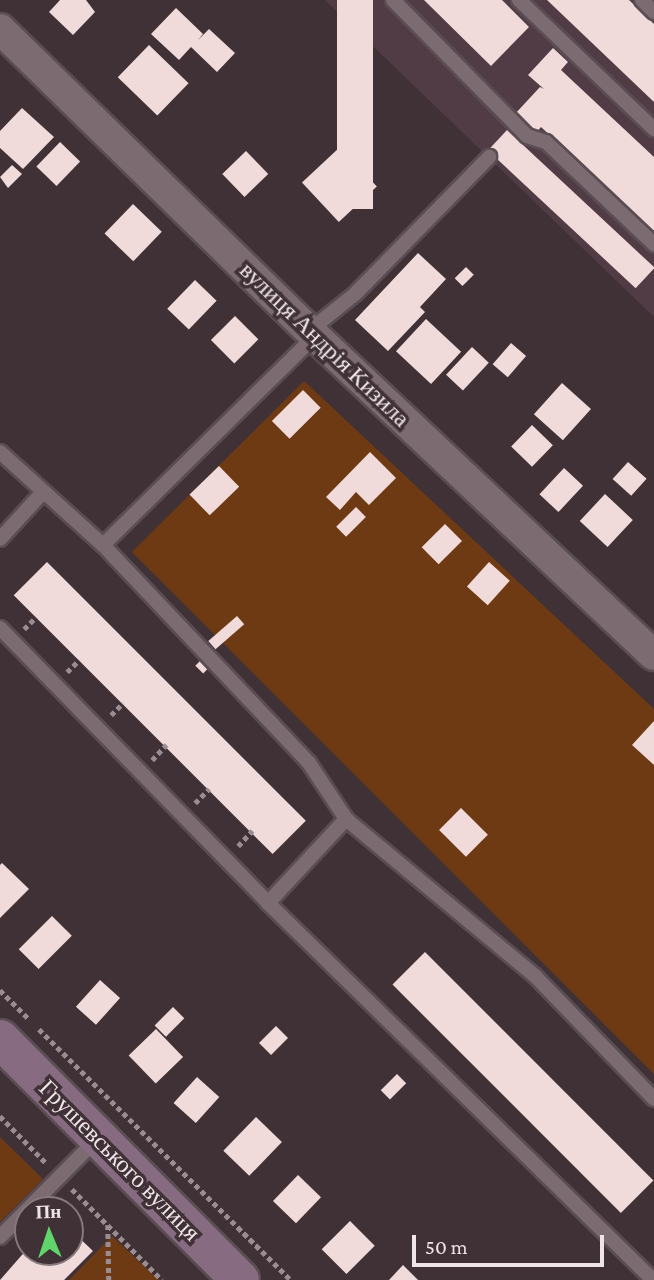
<!DOCTYPE html>
<meta charset="utf-8">
<style>
body{margin:0}
#map{position:relative;width:654px;height:1280px;overflow:hidden;background:#403137;font-family:"Crimson Pro",serif}
div>[style]{position:absolute}
[style*='--x']{left:calc(var(--x)*1px);top:calc(var(--y)*1px);width:calc(var(--w)*1px);rotate:calc(var(--a)*1deg)}
.built>*{inset:0;background:#513b44}
.green>*{inset:0;background:#6e3a13}
.building>*{inset:0;background:#f1dbda;transform-origin:0 0}
.path>*{height:4.5px;margin-top:-2.25px;transform-origin:0;background:repeating-linear-gradient(90deg,#998d92 0 5px,transparent 0 8.5px)}
.roads{filter:drop-shadow(2px 0 #5a4d53) drop-shadow(-2px 0 #5a4d53) drop-shadow(0 2px #5a4d53) drop-shadow(0 -2px #5a4d53)}
.lane>*{height:14px;margin:-7px;padding:0 7px;transform-origin:7px;border-radius:7px;background:#7d6b72}
.street>*{height:30px;margin:-15px;padding:0 15px;transform-origin:15px;border-radius:15px;background:#7d6b72}
.secondary>*{height:38px;margin:-19px;padding:0 19px;transform-origin:19px;border-radius:19px;background:#866b81}
span{translate:-50% -50%;white-space:nowrap;text-align:center;line-height:1.15;-webkit-text-stroke:7px #403137;paint-order:stroke}
.street-label{font-size:24px;color:#efe5e9}
.north{position:absolute;left:14px;top:1196px;width:70px;height:70px;box-sizing:border-box;background:#403137;border:2px solid #86797e;border-radius:50%;rotate:358deg;font-size:19px;font-weight:700;line-height:28px;text-align:center;color:#efe5e9}
.north::after{content:'';display:block;margin:auto;width:24px;height:32px;background:#60d56b;clip-path:polygon(50% 0,100% 100%,50% 72%,0 100%)}
.scale{position:absolute;left:412px;top:1235px;width:192px;height:32px;box-sizing:border-box;border:4px solid #efe5e9;border-top:0;padding-left:9px;font-size:21px;line-height:24px;white-space:nowrap;color:#efe5e9;-webkit-text-stroke:5px #403137;paint-order:stroke}
</style>
<div id="map">
<div class="built">
<div style="clip-path:polygon(325px 0,654px 0,654px 317px)"></div>
</div>
<div class="green">
<div style="clip-path:polygon(304px 381px,654px 709px,654px 1074px,132px 552px)"></div>
<div style="clip-path:polygon(0 1137px,43px 1179px,0 1222px)"></div>
<div style="clip-path:polygon(112px 1236px,159px 1280px,69px 1280px)"></div>
</div>
<div class="building">
<div style="clip-path:polygon(60px 0,86px 0,95px 12px,73px 35px,49px 12px)"></div>
<div style="left:337px;top:0;width:36px;height:209px"></div>
<div style="clip-path:polygon(424px 0,502px 0,529px 27px,491px 66px)"></div>
<div style="clip-path:polygon(547px 0,629px 0,654px 24px,654px 102px)"></div>
<div style="clip-path:polygon(176px 8px,203px 34px,198px 40px,209px 29px,235px 53px,217px 72px,191px 47px,179px 60px,151px 34px)"></div>
<div style="left:149px;top:45px;width:55px;height:45px;rotate:44deg"></div>
<div style="clip-path:polygon(553px 48px,568px 62px,561px 70px,654px 157px,654px 232px,541px 127px,535px 134px,514px 115px,540px 87px,544px 89px,528px 75px)"></div>
<div style="clip-path:polygon(22px 108px,54px 137px,23px 169px,0 148px,0 131px)"></div>
<div style="left:507px;top:130px;width:202px;height:28px;rotate:43deg"></div>
<div style="left:60px;top:142px;width:28px;height:34px;rotate:44deg"></div>
<div style="left:340px;top:147px;width:54px;height:52px;rotate:47deg"></div>
<div style="left:246px;top:151px;width:32px;height:33px;rotate:46deg"></div>
<div style="clip-path:polygon(12px 165px,22px 174px,8px 188px,0 177px)"></div>
<div style="left:133px;top:204px;width:40px;height:41px;rotate:44deg"></div>
<div style="clip-path:polygon(418px 253px,446px 279px,420px 307px,425px 312px,388px 351px,355px 320px)"></div>
<div style="left:466px;top:267px;width:11px;height:16px;rotate:45deg"></div>
<div style="left:195px;top:280px;width:30px;height:40px;rotate:44deg"></div>
<div style="left:235px;top:316px;width:33px;height:34px;rotate:45deg"></div>
<div style="left:426px;top:319px;width:48px;height:44px;rotate:43deg"></div>
<div style="left:511px;top:343px;width:20px;height:28px;rotate:41deg"></div>
<div style="left:472px;top:347px;width:23px;height:38px;rotate:43deg"></div>
<div style="left:562px;top:383px;width:39px;height:42px;rotate:42deg"></div>
<div style="left:303px;top:390px;width:25px;height:44px;rotate:45deg"></div>
<div style="left:532px;top:425px;width:29px;height:30px;rotate:44deg"></div>
<div style="clip-path:polygon(370px 452px,396px 478px,369px 505px,356px 492px,340px 510px,326px 497px)"></div>
<div style="left:628px;top:462px;width:25px;height:23px;rotate:42deg"></div>
<div style="left:219px;top:466px;width:29px;height:41px;rotate:46deg"></div>
<div style="left:564px;top:468px;width:26px;height:36px;rotate:43deg"></div>
<div style="left:605px;top:494px;width:38px;height:37px;rotate:43deg"></div>
<div style="left:356px;top:507px;width:14px;height:28px;rotate:45deg"></div>
<div style="left:445px;top:524px;width:24px;height:33px;rotate:45deg"></div>
<div style="left:47px;top:562px;width:366px;height:47px;rotate:45deg"></div>
<div style="left:489px;top:562px;width:28px;height:33px;rotate:42deg"></div>
<div style="left:237px;top:616px;width:11px;height:38px;rotate:49deg"></div>
<div style="left:201px;top:660px;width:11px;height:8px;rotate:45deg"></div>
<div style="clip-path:polygon(654px 721px,654px 765px,632px 745px)"></div>
<div style="left:461px;top:808px;width:38px;height:31px;rotate:45deg"></div>
<div style="clip-path:polygon(2px 863px,29px 889px,0 918px,0 865px)"></div>
<div style="left:52px;top:916px;width:28px;height:47px;rotate:45deg"></div>
<div style="left:425px;top:952px;width:323px;height:46px;rotate:45deg"></div>
<div style="left:100px;top:980px;width:27px;height:36px;rotate:42deg"></div>
<div style="left:173px;top:1007px;width:16px;height:26px;rotate:45deg"></div>
<div style="left:276px;top:1026px;width:17px;height:24px;rotate:45deg"></div>
<div style="left:156px;top:1029px;width:39px;height:38px;rotate:46deg"></div>
<div style="left:397px;top:1074px;width:13px;height:23px;rotate:45deg"></div>
<div style="left:197px;top:1077px;width:30px;height:35px;rotate:42deg"></div>
<div style="left:256px;top:1117px;width:36px;height:47px;rotate:44deg"></div>
<div style="left:298px;top:1175px;width:32px;height:36px;rotate:44deg"></div>
<div style="left:350px;top:1221px;width:35px;height:40px;rotate:45deg"></div>
<div style="clip-path:polygon(70px 1229px,93px 1251px,64px 1280px,0 1280px,28px 1248px,28px 1252px,70px 1252px)"></div>
<div style="clip-path:polygon(403px 1265px,418px 1280px,389px 1280px)"></div>
</div>
<div class="path">
<div style="--x:24;--y:629;--w:17;--a:-45"></div>
<div style="--x:67;--y:672;--w:17;--a:-45"></div>
<div style="--x:111;--y:715;--w:17;--a:-45"></div>
<div style="--x:152;--y:760;--w:21;--a:-47"></div>
<div style="--x:195;--y:803;--w:20;--a:-45"></div>
<div style="--x:238;--y:846;--w:21;--a:-47"></div>
<div style="--x:0;--y:990;--w:40;--a:45"></div>
<div style="--x:39;--y:1029;--w:356;--a:44.9"></div>
<div style="--x:0;--y:1116;--w:66;--a:45.6"></div>
<div style="--x:72;--y:1189;--w:128;--a:45.3"></div>
<div style="--x:108;--y:1225;--w:55;--a:89"></div>
</div>
<div class="roads">
<div class="lane">
<div style="--x:393;--y:0;--w:191;--a:45.4"></div>
<div style="--x:527;--y:136;--w:20;--a:18"></div>
<div style="--x:546;--y:142;--w:149;--a:43.4"></div>
<div style="--x:519;--y:0;--w:187;--a:43.7"></div>
<div style="--x:642;--y:0;--w:17;--a:45"></div>
<div style="--x:0;--y:452;--w:139;--a:42.1"></div>
<div style="--x:103;--y:545;--w:300;--a:46.6"></div>
<div style="--x:309;--y:763;--w:67;--a:56.5"></div>
<div style="--x:346;--y:819;--w:246;--a:39.7"></div>
<div style="--x:535;--y:976;--w:171;--a:45.9"></div>
<div style="--x:0;--y:539;--w:64;--a:-47.5"></div>
<div style="--x:103;--y:545;--w:298;--a:-44.6"></div>
<div style="--x:315;--y:336;--w:14;--a:-73"></div>
<div style="--x:319;--y:323;--w:46;--a:-38.9"></div>
<div style="--x:355;--y:294;--w:192;--a:-45.6"></div>
<div style="--x:0;--y:628;--w:384;--a:45.7"></div>
<div style="--x:268;--y:903;--w:539;--a:44.4"></div>
<div style="--x:268;--y:903;--w:115;--a:-47.1"></div>
<div style="--x:0;--y:1237;--w:138;--a:-45.3"></div>
</div>
<div class="street">
<div style="--x:0;--y:29;--w:440;--a:44.3"></div>
<div style="--x:315;--y:336;--w:465;--a:43.3"></div>
</div>
<div class="secondary">
<div style="--x:0;--y:1039;--w:340;--a:45.1"></div>
</div>
</div>
<div class="street-label">
<span style="left:325px;top:344px;rotate:44deg">вулиця Андрія Кизила</span>
<span style="left:120px;top:1160px;rotate:45deg">Грушевського вулиця</span>
</div>
<div class="north">Пн</div>
<div class="scale">50 m</div>
</div>
